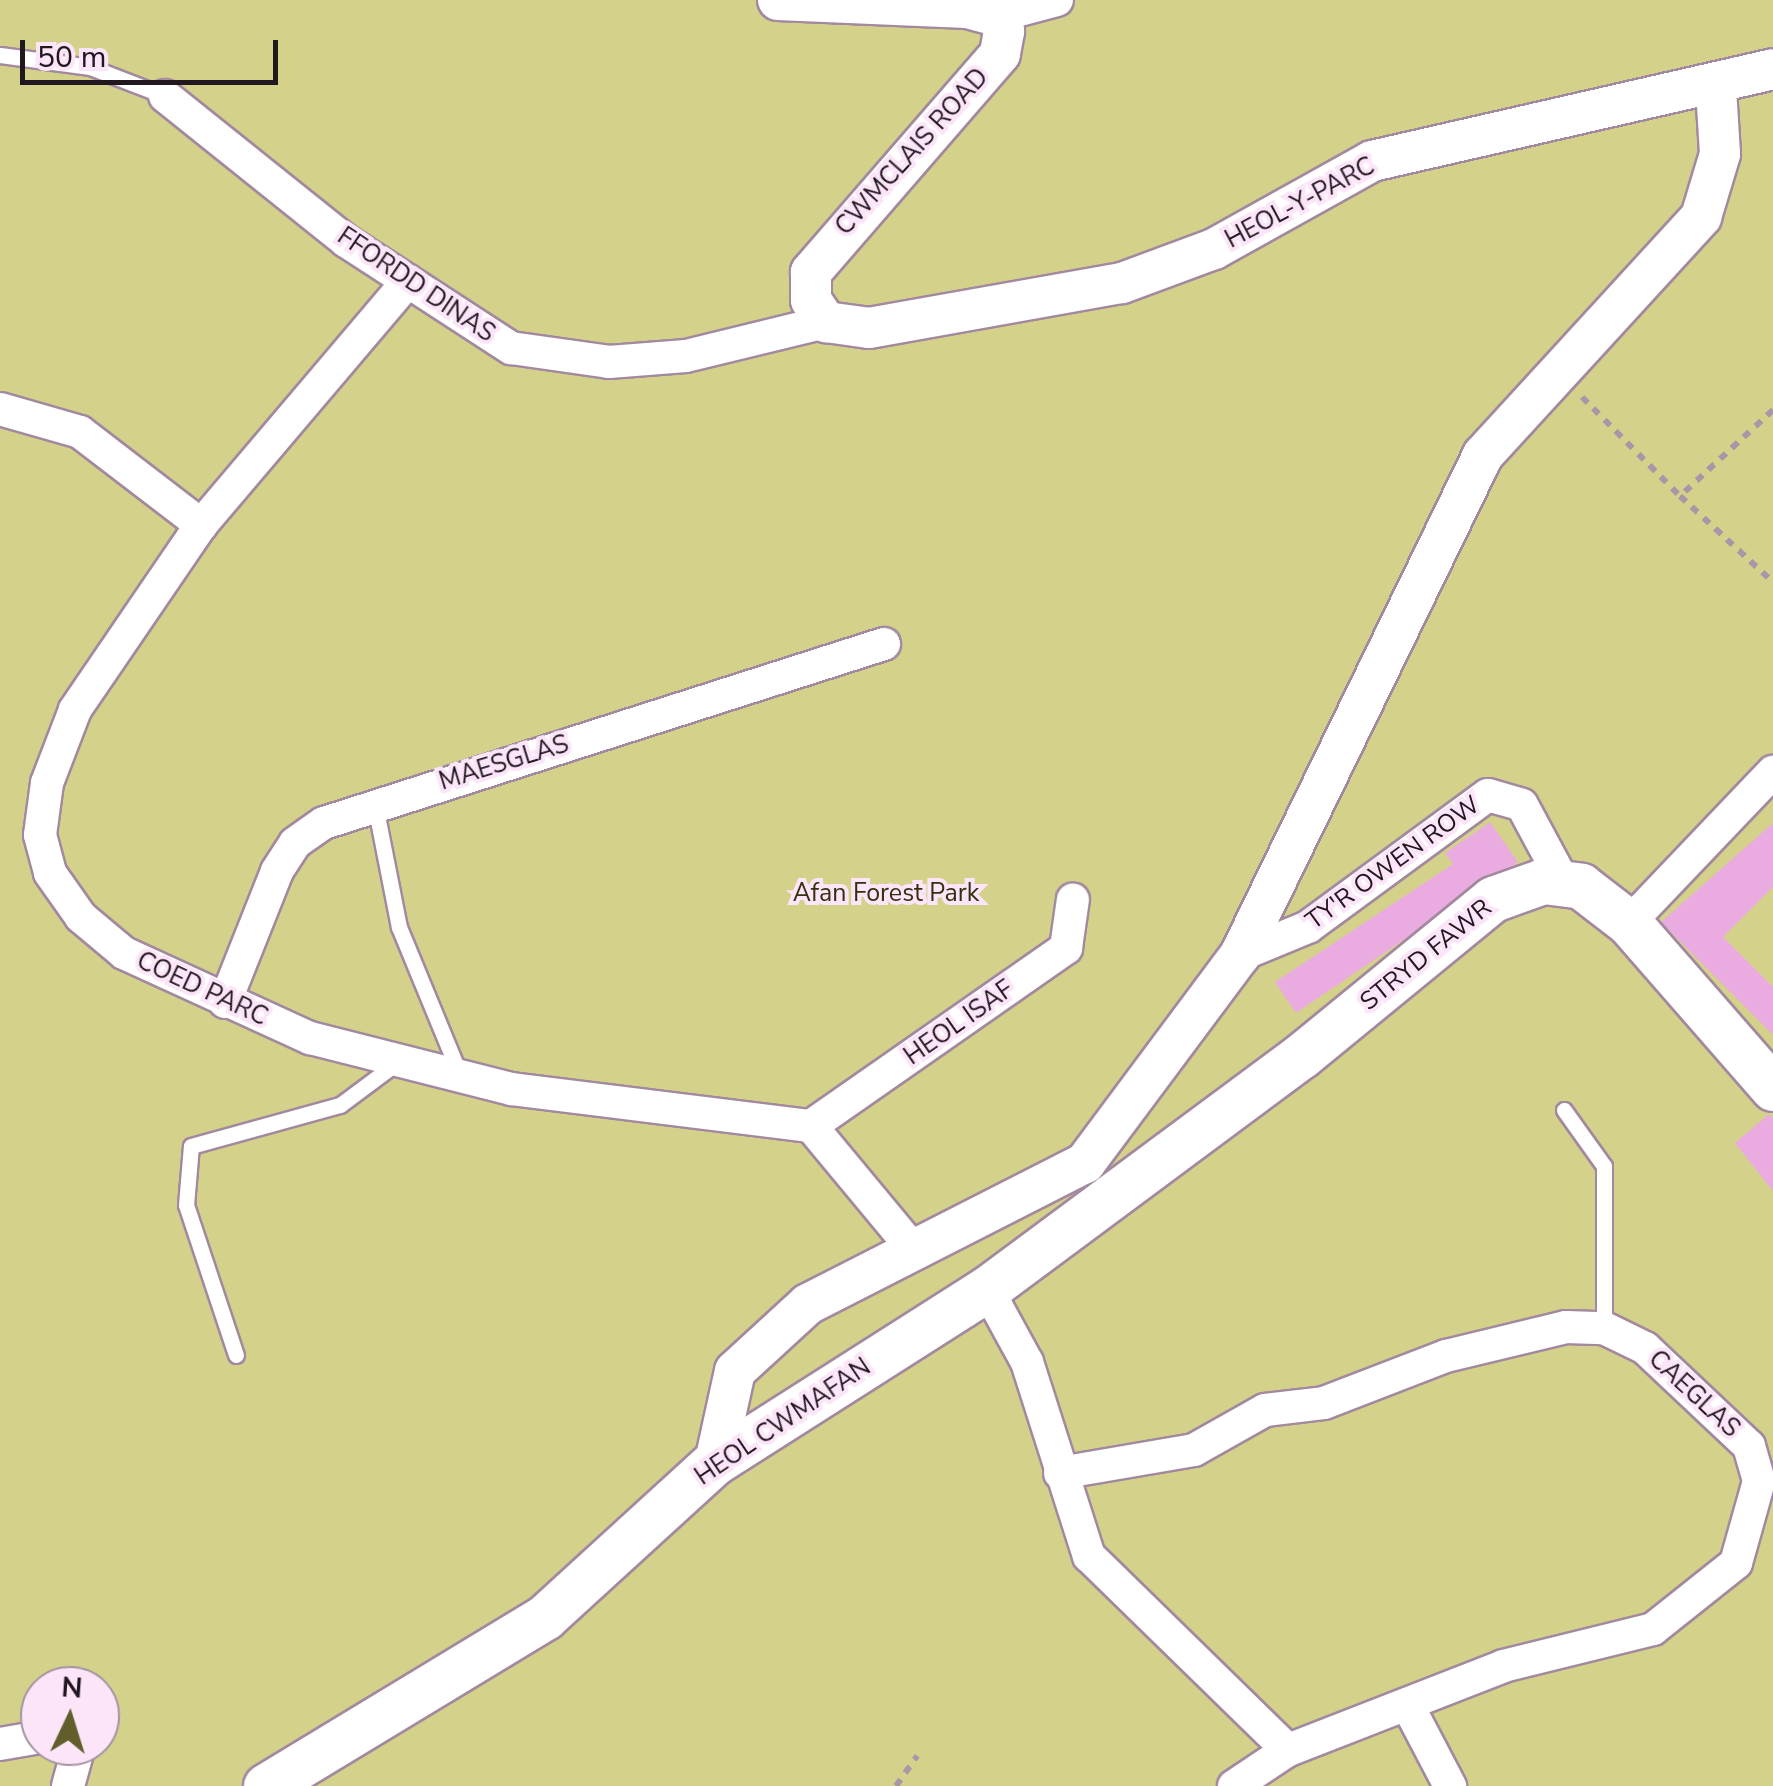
<!DOCTYPE html>
<style>
body{margin:0}
#map{position:relative;width:1773px;height:1786px;overflow:hidden;background:#f2d6ee;font-family:"Nunito Sans",sans-serif}
div>[style]{position:absolute}
[style*='--x']{left:calc(var(--x)*1px);top:calc(var(--y)*1px);width:calc(var(--w)*1px);rotate:calc(var(--a)*1deg)}
.green>*{inset:0;background:#d4d18b}
.building>*{inset:0;background:#eaabe1}
.path>*{height:6px;margin-top:-3px;transform-origin:0;background:repeating-linear-gradient(90deg,#ab96a8 0 8px,transparent 0 16px)}
.roads{filter:drop-shadow(2px 0 #a3899f) drop-shadow(-2px 0 #a3899f) drop-shadow(0 2px #a3899f) drop-shadow(0 -2px #a3899f)}
.service>*{height:15px;margin:-7.5px;padding:0 7.5px;transform-origin:7.5px;border-radius:7.5px;background:#fff}
.minor>*{height:32px;margin:-16px;padding:0 16px;transform-origin:16px;border-radius:16px;background:#fff}
.tertiary>*{height:40px;margin:-20px;padding:0 20px;transform-origin:20px;border-radius:20px;background:#fff}
.secondary>*{height:45px;margin:-22.5px;padding:0 22.5px;transform-origin:22.5px;border-radius:22.5px;background:#fff}
span{translate:-50% -50%;white-space:nowrap;text-align:center;line-height:1.15;-webkit-text-stroke:8px #fce5f8;paint-order:stroke}
.street-label{font-size:25px;color:#20171f}
.park-label{font-size:25px;color:#33300d}
.north{position:absolute;left:20px;top:1666px;width:100px;height:100px;box-sizing:border-box;background:#fce5f8;border:2px solid #a493a1;border-radius:50%;rotate:4deg;font-size:28px;font-weight:700;line-height:40px;text-align:center;color:#20171f}
.north::after{content:'';display:block;margin:auto;width:35px;height:45px;background:#615e2b;clip-path:polygon(50% 0,100% 100%,50% 72%,0 100%)}
.scale{position:absolute;left:20px;top:40px;width:258px;height:45px;box-sizing:border-box;border:5px solid #20171f;border-top:0;padding-left:12px;font-size:30px;line-height:35px;white-space:nowrap;color:#20171f;-webkit-text-stroke:8px #fce5f8;paint-order:stroke}
</style>
<div id="map">
<div class="green">
<div style="clip-path:polygon(evenodd,0 0,1773px 0,1773px 1786px,0 1786px,0 0,40px 1686px,100px 1686px,100px 1746px,40px 1746px,40px 1686px)"></div>
</div>
<div class="building">
<div style="clip-path:polygon(1490px 822px,1518px 862px,1296px 1013px,1275px 982px,1453px 864px,1445px 853px)"></div>
<div style="clip-path:polygon(1773px 823px,1773px 887px,1723px 937px,1773px 987px,1773px 1035px,1661px 922px)"></div>
<div style="clip-path:polygon(1769px 1114px,1773px 1119px,1773px 1191px,1735px 1143px)"></div>
</div>
<div class="path">
<div style="--x:1582;--y:397;--w:139;--a:45.3"></div>
<div style="--x:1773;--y:410;--w:127;--a:137.2"></div>
<div style="--x:1680;--y:496;--w:127;--a:42.8"></div>
<div style="--x:896;--y:1786;--w:37;--a:-55"></div>
</div>
<div class="roads">
<div class="service">
<div style="--x:0;--y:55;--w:91;--a:7.6"></div>
<div style="--x:90;--y:67;--w:80;--a:21.1"></div>
<div style="--x:375;--y:805;--w:124;--a:78.9"></div>
<div style="--x:399;--y:927;--w:160;--a:67.6"></div>
<div style="--x:1564;--y:1110;--w:69;--a:54.5"></div>
<div style="--x:1604;--y:1166;--w:162;--a:90"></div>
<div style="--x:236;--y:1355;--w:158;--a:-108.4"></div>
<div style="--x:186;--y:1205;--w:59;--a:-85.2"></div>
<div style="--x:191;--y:1146;--w:155;--a:-15.4"></div>
<div style="--x:340;--y:1105;--w:69;--a:-36.7"></div>
</div>
<div class="minor">
<div style="--x:997;--y:16;--w:62;--a:-14.9"></div>
<div style="--x:165;--y:96;--w:232;--a:38.7"></div>
<div style="--x:346;--y:241;--w:197;--a:33"></div>
<div style="--x:511;--y:348;--w:99;--a:8.1"></div>
<div style="--x:609;--y:362;--w:77;--a:-4.5"></div>
<div style="--x:686;--y:356;--w:144;--a:-13.7"></div>
<div style="--x:408;--y:281;--w:320;--a:130.3"></div>
<div style="--x:201;--y:525;--w:224;--a:124.3"></div>
<div style="--x:75;--y:710;--w:78;--a:111"></div>
<div style="--x:47;--y:783;--w:52;--a:97.7"></div>
<div style="--x:40;--y:835;--w:39;--a:75"></div>
<div style="--x:50;--y:873;--w:54;--a:54.8"></div>
<div style="--x:81;--y:917;--w:56;--a:39.9"></div>
<div style="--x:124;--y:953;--w:205;--a:24.6"></div>
<div style="--x:310;--y:1038;--w:208;--a:14.2"></div>
<div style="--x:512;--y:1089;--w:301;--a:7.1"></div>
<div style="--x:811;--y:1126;--w:161;--a:50.3"></div>
<div style="--x:0;--y:409;--w:83;--a:16"></div>
<div style="--x:80;--y:432;--w:153;--a:37.5"></div>
<div style="--x:1629;--y:923;--w:209;--a:-46.4"></div>
<div style="--x:1240;--y:955;--w:74;--a:-22.4"></div>
<div style="--x:1308;--y:927;--w:223;--a:-36.3"></div>
<div style="--x:1488;--y:795;--w:35;--a:16"></div>
<div style="--x:1522;--y:805;--w:86;--a:61.7"></div>
<div style="--x:225;--y:1002;--w:141;--a:-68.3"></div>
<div style="--x:277;--y:871;--w:33;--a:-57"></div>
<div style="--x:295;--y:843;--w:35;--a:-35"></div>
<div style="--x:324;--y:823;--w:588;--a:-17.73"></div>
<div style="--x:811;--y:1126;--w:311;--a:-34.9"></div>
<div style="--x:1066;--y:948;--w:49;--a:-81.9"></div>
<div style="--x:987;--y:1289;--w:83;--a:61.3"></div>
<div style="--x:1027;--y:1362;--w:204;--a:72.3"></div>
<div style="--x:1089;--y:1556;--w:278;--a:44.3"></div>
<div style="--x:1060;--y:1473;--w:136;--a:-9.7"></div>
<div style="--x:1194;--y:1450;--w:81;--a:-29.4"></div>
<div style="--x:1265;--y:1410;--w:59;--a:-6.8"></div>
<div style="--x:1324;--y:1403;--w:131;--a:-21.1"></div>
<div style="--x:1446;--y:1356;--w:123;--a:-13.6"></div>
<div style="--x:1566;--y:1327;--w:38;--a:2"></div>
<div style="--x:1604;--y:1328;--w:46;--a:26"></div>
<div style="--x:1645;--y:1348;--w:143;--a:43.3"></div>
<div style="--x:1749;--y:1446;--w:36;--a:74"></div>
<div style="--x:1759;--y:1481;--w:85;--a:105.7"></div>
<div style="--x:1736;--y:1563;--w:106;--a:141.5"></div>
<div style="--x:1653;--y:1629;--w:154;--a:166.1"></div>
<div style="--x:1504;--y:1666;--w:232;--a:158.7"></div>
<div style="--x:1288;--y:1750;--w:65;--a:146.3"></div>
<div style="--x:1407;--y:1704;--w:93;--a:62.3"></div>
<div style="--x:0;--y:1744;--w:41;--a:-9.9"></div>
<div style="--x:68;--y:1786;--w:41;--a:-74.6"></div>
</div>
<div class="tertiary">
<div style="--x:778;--y:0;--w:189;--a:2.4"></div>
<div style="--x:967;--y:8;--w:31;--a:15"></div>
<div style="--x:997;--y:16;--w:17;--a:65"></div>
<div style="--x:1004;--y:31;--w:23;--a:100"></div>
<div style="--x:1000;--y:54;--w:289;--a:130.9"></div>
<div style="--x:811;--y:272;--w:28;--a:90"></div>
<div style="--x:811;--y:300;--w:27;--a:56"></div>
<div style="--x:826;--y:322;--w:43;--a:7.9"></div>
<div style="--x:869;--y:328;--w:257;--a:-10.1"></div>
<div style="--x:1122;--y:283;--w:98;--a:-20.3"></div>
<div style="--x:1214;--y:249;--w:181;--a:-29.1"></div>
<div style="--x:1372;--y:161;--w:411;--a:-12.9"></div>
<div style="--x:715;--y:1462;--w:93;--a:-77.6"></div>
<div style="--x:735;--y:1371;--w:99;--a:-42.5"></div>
<div style="--x:808;--y:1304;--w:311;--a:-27"></div>
<div style="--x:1085;--y:1163;--w:259;--a:-53.3"></div>
<div style="--x:1240;--y:955;--w:556;--a:-64.08"></div>
<div style="--x:1483;--y:455;--w:323;--a:-47.5"></div>
<div style="--x:1701;--y:217;--w:66;--a:-73.2"></div>
<div style="--x:1720;--y:154;--w:65;--a:-93.5"></div>
</div>
<div class="secondary">
<div style="--x:266;--y:1786;--w:326;--a:-31.2"></div>
<div style="--x:545;--y:1617;--w:230;--a:-42.4"></div>
<div style="--x:715;--y:1462;--w:322;--a:-32.5"></div>
<div style="--x:987;--y:1289;--w:391;--a:-36.6"></div>
<div style="--x:1301;--y:1056;--w:248;--a:-39.3"></div>
<div style="--x:1493;--y:899;--w:53;--a:-19.8"></div>
<div style="--x:1543;--y:881;--w:38;--a:7"></div>
<div style="--x:1581;--y:886;--w:61;--a:37.6"></div>
<div style="--x:1629;--y:923;--w:219;--a:48.9"></div>
</div>
</div>
<div class="street-label">
<span style="left:912px;top:152px;rotate:-48deg">CWMCLAIS ROAD</span>
<span style="left:1300px;top:203px;rotate:-28deg">HEOL-Y-PARC</span>
<span style="left:416px;top:285px;rotate:34deg">FFORDD DINAS</span>
<span style="left:504px;top:763px;rotate:-17deg">MAESGLAS</span>
<span style="left:1393px;top:863px;rotate:-36deg">TY'R OWEN ROW</span>
<span style="left:1426px;top:955px;rotate:-39deg">STRYD FAWR</span>
<span style="left:202px;top:989px;rotate:25deg">COED PARC</span>
<span style="left:959px;top:1023px;rotate:-35deg">HEOL ISAF</span>
<span style="left:1694px;top:1394px;rotate:43deg">CAEGLAS</span>
<span style="left:783px;top:1422px;rotate:-34deg">HEOL CWMAFAN</span>
</div>
<div class="park-label">
<span style="left:886px;top:893px">Afan Forest Park</span>
</div>
<div class="north">N</div>
<div class="scale">50 m</div>
</div>
